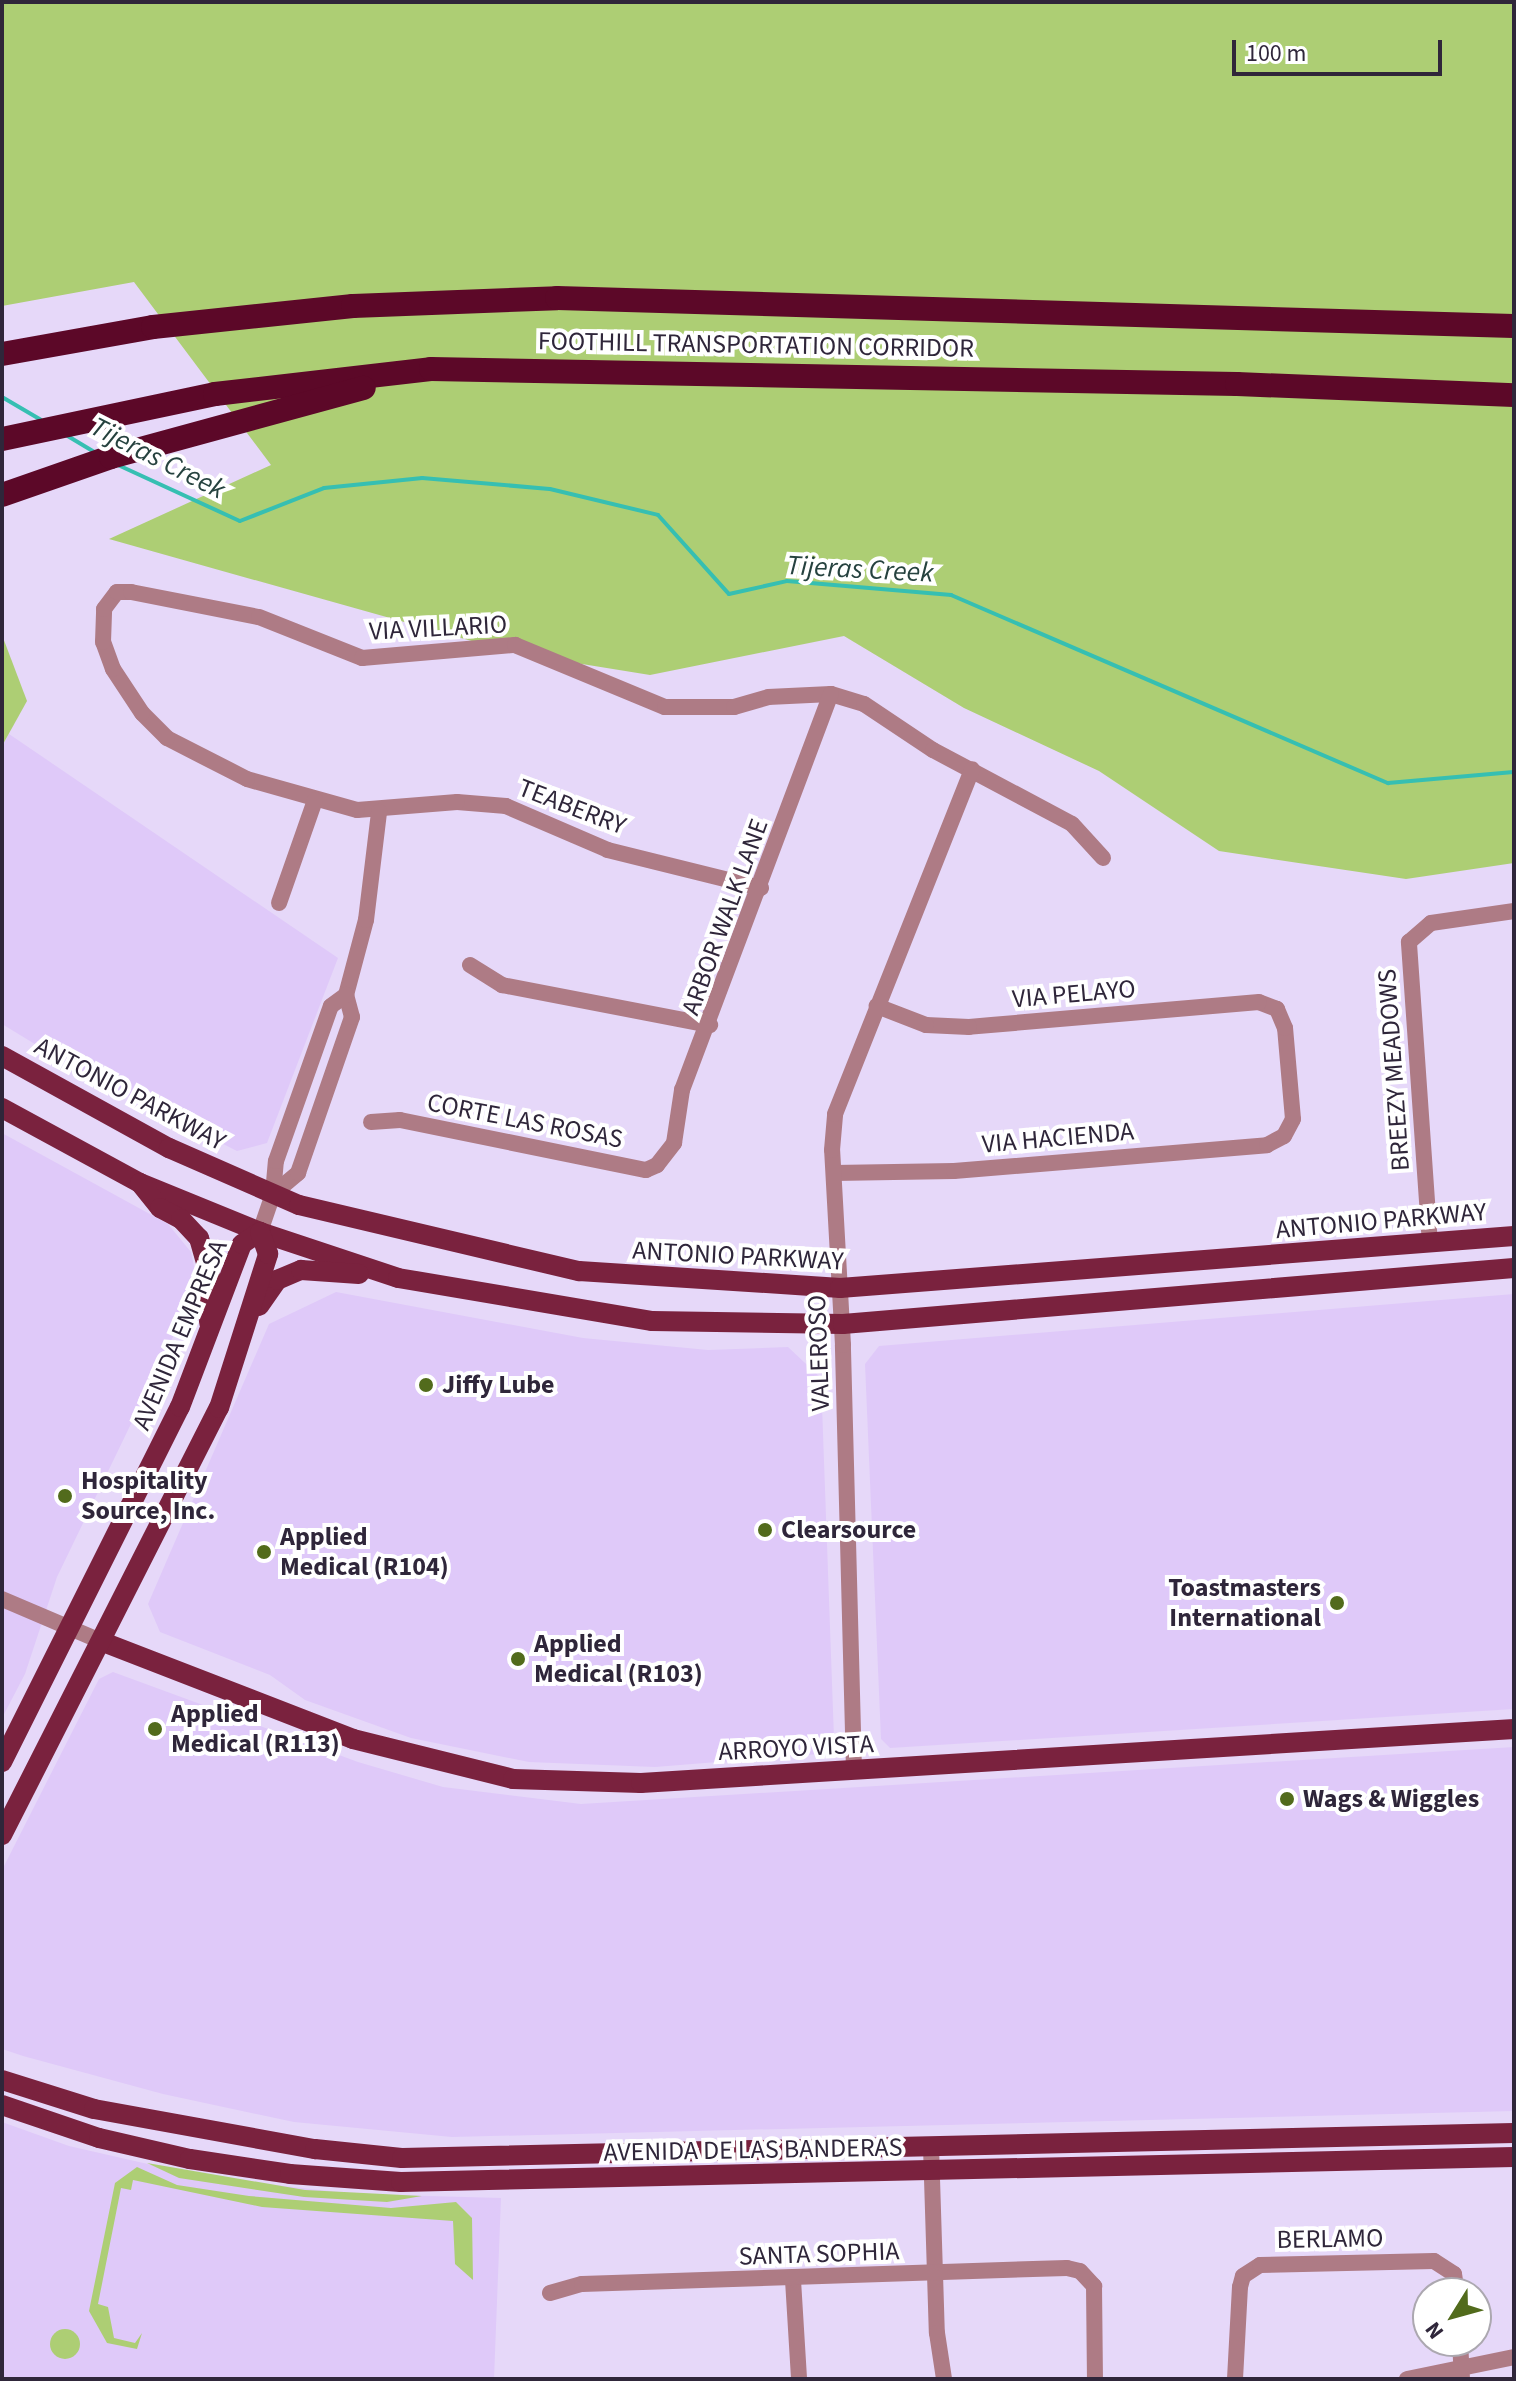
<!DOCTYPE html>
<style>
body{margin:0}
#map{position:relative;width:1516px;height:2381px;overflow:hidden;background:#e6d8f9;font-family:"Source Sans 3",sans-serif}
div>[style]{position:absolute}
[style*='--x']{left:calc(var(--x)*1px);top:calc(var(--y)*1px);width:calc(var(--w)*1px);rotate:calc(var(--a)*1deg)}
.built>*{inset:0;background:#dfc9f9}
.green>*{inset:0;background:#adce74}
.round{border-radius:50%}
.stream>*{height:4px;margin:-2px;padding:0 2px;transform-origin:2px;border-radius:2px;background:#36bfb2}
.minor>*{height:16px;margin:-8px;padding:0 8px;transform-origin:8px;border-radius:8px;background:#ae7b85}
.major>*{height:20px;margin:-10px;padding:0 10px;transform-origin:10px;border-radius:10px;background:#7a223e}
.highway>*{height:24px;margin:-12px;padding:0 12px;transform-origin:12px;border-radius:12px;background:#5c0828}
.dots>*{width:22px;height:22px;translate:-50% -50%;box-sizing:border-box;border:4px solid #fff;border-radius:50%}
span{translate:-50% -50%;white-space:nowrap;text-align:center;line-height:1.15;-webkit-text-stroke:8px #fff;paint-order:stroke}
.street-label{font-size:26px;color:#2f263a}
.poi-label{font-size:26px;color:#2f263a;font-weight:700}
.left{translate:0 -50%;text-align:left}
.right{translate:-100% -50%;text-align:right}
.water-label{font-size:28px;color:#26423f;font-style:italic}
.frame{position:absolute;inset:0;border:4px solid #2f263a;pointer-events:none}
.north{position:absolute;left:1412px;top:2277px;width:80px;height:80px;box-sizing:border-box;background:#fff;border:2px solid #aca8b0;border-radius:50%;rotate:233deg;font-size:22px;font-weight:700;line-height:32px;text-align:center;color:#2f263a}
.north::after{content:'';display:block;margin:auto;width:28px;height:36px;background:#526b1c;clip-path:polygon(50% 0,100% 100%,50% 72%,0 100%)}
.scale{position:absolute;left:1232px;top:40px;width:210px;height:36px;box-sizing:border-box;border:4px solid #2f263a;border-top:0;padding-left:10px;font-size:24px;line-height:28px;white-space:nowrap;color:#2f263a;-webkit-text-stroke:6px #fff;paint-order:stroke}
</style>
<div id="map">
<div class="built">
<div style="clip-path:polygon(9px 734px,338px 958px,267px 1143px,237px 1151px,79px 1071px,2px 1024px,2px 746px)"></div>
<div style="clip-path:polygon(2px 1133px,168px 1224px,191px 1252px,195px 1271px,186px 1310px,57px 1577px,25px 1674px,2px 1718px)"></div>
<div style="clip-path:polygon(336px 1292px,583px 1338px,708px 1350px,788px 1347px,821px 1378px,834px 1738px,819px 1754px,655px 1767px,529px 1762px,411px 1738px,305px 1700px,270px 1675px,160px 1632px,148px 1604px,269px 1324px)"></div>
<div style="clip-path:polygon(1514px 1294px,1514px 1709px,890px 1748px,881px 1739px,865px 1364px,879px 1346px)"></div>
<div style="clip-path:polygon(113px 1672px,358px 1762px,443px 1787px,581px 1804px,1514px 1747px,1514px 2111px,452px 2137px,294px 2122px,163px 2094px,23px 2056px,2px 2049px,2px 1870px,99px 1679px)"></div>
<div style="clip-path:polygon(2px 2122px,69px 2146px,209px 2178px,357px 2194px,501px 2198px,494px 2379px,2px 2379px)"></div>
</div>
<div class="green">
<div style="clip-path:polygon(2px 2px,1514px 2px,1514px 863px,1406px 879px,1219px 851px,1099px 771px,964px 708px,844px 636px,650px 675px,514px 653px,109px 539px,271px 465px,134px 282px,2px 306px)"></div>
<div style="clip-path:polygon(2px 635px,27px 701px,2px 746px)"></div>
<div style="clip-path:polygon(147px 2163px,305px 2190px,422px 2196px,387px 2202px,304px 2197px,179px 2178px)"></div>
<div style="clip-path:polygon(137px 2167px,177px 2185px,249px 2196px,391px 2208px,456px 2202px,472px 2218px,473px 2280px,455px 2264px,453px 2221px,262px 2207px,133px 2180px,131px 2190px,121px 2188px,98px 2304px,108px 2307px,114px 2338px,135px 2343px,142px 2333px,137px 2349px,107px 2343px,89px 2311px,115px 2183px)"></div>
<div class="round" style="left:50px;top:2329px;width:30px;height:30px"></div>
</div>
<div class="stream">
<div style="--x:2;--y:397;--w:45;--a:30.5"></div>
<div style="--x:66;--y:435;--w:35;--a:31"></div>
<div style="--x:118;--y:465;--w:134;--a:24.7"></div>
<div style="--x:240;--y:521;--w:90;--a:-21.4"></div>
<div style="--x:324;--y:488;--w:99;--a:-5.8"></div>
<div style="--x:422;--y:478;--w:128;--a:4.9"></div>
<div style="--x:550;--y:489;--w:111;--a:13.5"></div>
<div style="--x:658;--y:515;--w:106;--a:48.1"></div>
<div style="--x:729;--y:594;--w:59;--a:-12.6"></div>
<div style="--x:787;--y:581;--w:165;--a:4.9"></div>
<div style="--x:951;--y:595;--w:476;--a:23.3"></div>
<div style="--x:1388;--y:783;--w:126;--a:-5"></div>
</div>
<div class="minor">
<div style="--x:761;--y:888;--w:158;--a:-166.1"></div>
<div style="--x:608;--y:850;--w:111;--a:-156.7"></div>
<div style="--x:506;--y:806;--w:49;--a:-175.3"></div>
<div style="--x:457;--y:802;--w:100;--a:175.4"></div>
<div style="--x:357;--y:810;--w:114;--a:-164.3"></div>
<div style="--x:247;--y:779;--w:90;--a:-152.9"></div>
<div style="--x:167;--y:738;--w:35;--a:-135"></div>
<div style="--x:142;--y:713;--w:53;--a:-123.4"></div>
<div style="--x:113;--y:669;--w:29;--a:-110"></div>
<div style="--x:103;--y:642;--w:33;--a:-88"></div>
<div style="--x:104;--y:609;--w:21;--a:-53"></div>
<div style="--x:117;--y:592;--w:14;--a:0"></div>
<div style="--x:131;--y:592;--w:130;--a:11.1"></div>
<div style="--x:259;--y:617;--w:111;--a:21.7"></div>
<div style="--x:362;--y:658;--w:154;--a:-4.9"></div>
<div style="--x:515;--y:645;--w:162;--a:22.5"></div>
<div style="--x:665;--y:707;--w:69;--a:0"></div>
<div style="--x:734;--y:707;--w:35;--a:-16"></div>
<div style="--x:768;--y:697;--w:63;--a:-2.7"></div>
<div style="--x:831;--y:694;--w:34;--a:17"></div>
<div style="--x:864;--y:704;--w:83;--a:33.7"></div>
<div style="--x:933;--y:750;--w:157;--a:28"></div>
<div style="--x:1072;--y:824;--w:46;--a:47.6"></div>
<div style="--x:279;--y:903;--w:109;--a:-70.7"></div>
<div style="--x:470;--y:965;--w:38;--a:32"></div>
<div style="--x:502;--y:985;--w:212;--a:10.9"></div>
<div style="--x:371;--y:1122;--w:29;--a:-4"></div>
<div style="--x:400;--y:1120;--w:251;--a:11.5"></div>
<div style="--x:646;--y:1170;--w:12;--a:-24"></div>
<div style="--x:657;--y:1165;--w:28;--a:-52"></div>
<div style="--x:674;--y:1143;--w:54;--a:-81.4"></div>
<div style="--x:682;--y:1090;--w:423;--a:-69.4"></div>
<div style="--x:834;--y:1173;--w:120;--a:-1"></div>
<div style="--x:954;--y:1171;--w:314;--a:-4.7"></div>
<div style="--x:1267;--y:1145;--w:19;--a:-28"></div>
<div style="--x:1284;--y:1136;--w:19;--a:-62"></div>
<div style="--x:1293;--y:1119;--w:91;--a:-95"></div>
<div style="--x:1285;--y:1028;--w:21;--a:-113"></div>
<div style="--x:1277;--y:1009;--w:19;--a:-159"></div>
<div style="--x:1259;--y:1002;--w:291;--a:175.1"></div>
<div style="--x:969;--y:1027;--w:43;--a:-177.3"></div>
<div style="--x:926;--y:1025;--w:53;--a:-158.8"></div>
<div style="--x:273;--y:1194;--w:33;--a:-40"></div>
<div style="--x:298;--y:1173;--w:165;--a:-70.9"></div>
<div style="--x:352;--y:1017;--w:23;--a:-105"></div>
<div style="--x:346;--y:995;--w:78;--a:-75.1"></div>
<div style="--x:366;--y:920;--w:109;--a:-83.1"></div>
<div style="--x:260;--y:1232;--w:40;--a:-71.1"></div>
<div style="--x:273;--y:1194;--w:33;--a:-85"></div>
<div style="--x:276;--y:1161;--w:164;--a:-70.5"></div>
<div style="--x:331;--y:1006;--w:19;--a:-36"></div>
<div style="--x:1430;--y:1244;--w:303;--a:-94"></div>
<div style="--x:1409;--y:942;--w:29;--a:-41"></div>
<div style="--x:1431;--y:923;--w:84;--a:-8.2"></div>
<div style="--x:2;--y:1599;--w:110;--a:23.1"></div>
<div style="--x:854;--y:1770;--w:425;--a:-91.5"></div>
<div style="--x:843;--y:1345;--w:195;--a:-93.2"></div>
<div style="--x:832;--y:1150;--w:36;--a:-85"></div>
<div style="--x:835;--y:1114;--w:371;--a:-68.3"></div>
<div style="--x:931;--y:2147;--w:186;--a:88.2"></div>
<div style="--x:937;--y:2333;--w:47;--a:81.3"></div>
<div style="--x:793;--y:2280;--w:99;--a:86.5"></div>
<div style="--x:550;--y:2293;--w:33;--a:-16"></div>
<div style="--x:582;--y:2284;--w:485;--a:-1.9"></div>
<div style="--x:1067;--y:2268;--w:13;--a:13"></div>
<div style="--x:1080;--y:2271;--w:21;--a:47"></div>
<div style="--x:1094;--y:2286;--w:93;--a:89.4"></div>
<div style="--x:1460;--y:2341;--w:38;--a:87"></div>
<div style="--x:1235;--y:2379;--w:92;--a:-86.9"></div>
<div style="--x:1240;--y:2287;--w:11;--a:-75"></div>
<div style="--x:1243;--y:2276;--w:20;--a:-33"></div>
<div style="--x:1260;--y:2265;--w:174;--a:-1.3"></div>
<div style="--x:1434;--y:2261;--w:24;--a:33"></div>
<div style="--x:1454;--y:2274;--w:19;--a:81"></div>
<div style="--x:1407;--y:2379;--w:109;--a:-11.6"></div>
</div>
<div class="major">
<div style="--x:2;--y:1056;--w:191;--a:28.9"></div>
<div style="--x:169;--y:1148;--w:142;--a:23.7"></div>
<div style="--x:299;--y:1205;--w:288;--a:13.3"></div>
<div style="--x:579;--y:1271;--w:262;--a:3.7"></div>
<div style="--x:840;--y:1288;--w:676;--a:-4.41"></div>
<div style="--x:2;--y:1108;--w:157;--a:28.5"></div>
<div style="--x:140;--y:1183;--w:130;--a:22.2"></div>
<div style="--x:260;--y:1232;--w:145;--a:18.4"></div>
<div style="--x:398;--y:1278;--w:258;--a:9.6"></div>
<div style="--x:652;--y:1321;--w:191;--a:0.9"></div>
<div style="--x:843;--y:1324;--w:673;--a:-4.77"></div>
<div style="--x:140;--y:1183;--w:32;--a:51"></div>
<div style="--x:160;--y:1208;--w:24;--a:28"></div>
<div style="--x:181;--y:1219;--w:26;--a:47"></div>
<div style="--x:199;--y:1238;--w:44;--a:74.1"></div>
<div style="--x:211;--y:1280;--w:42;--a:92.7"></div>
<div style="--x:259;--y:1306;--w:32;--a:-55"></div>
<div style="--x:277;--y:1280;--w:26;--a:-23"></div>
<div style="--x:301;--y:1270;--w:58;--a:3.9"></div>
<div style="--x:103;--y:1642;--w:268;--a:21.2"></div>
<div style="--x:353;--y:1739;--w:165;--a:14"></div>
<div style="--x:513;--y:1779;--w:128;--a:1.8"></div>
<div style="--x:641;--y:1783;--w:875;--a:-3.54"></div>
<div style="--x:2;--y:1762;--w:397;--a:-63.4"></div>
<div style="--x:180;--y:1407;--w:174;--a:-69.2"></div>
<div style="--x:242;--y:1244;--w:22;--a:-34"></div>
<div style="--x:2;--y:1835;--w:479;--a:-63.1"></div>
<div style="--x:219;--y:1408;--w:162;--a:-72.3"></div>
<div style="--x:268;--y:1254;--w:23;--a:-110"></div>
<div style="--x:2;--y:2080;--w:96;--a:17.5"></div>
<div style="--x:94;--y:2109;--w:225;--a:10.3"></div>
<div style="--x:315;--y:2149;--w:87;--a:5.9"></div>
<div style="--x:402;--y:2158;--w:1112;--a:-1.29"></div>
<div style="--x:2;--y:2105;--w:102;--a:18.8"></div>
<div style="--x:99;--y:2138;--w:93;--a:13"></div>
<div style="--x:190;--y:2159;--w:101;--a:8.5"></div>
<div style="--x:290;--y:2174;--w:111;--a:4.1"></div>
<div style="--x:401;--y:2182;--w:1113;--a:-1.29"></div>
</div>
<div class="highway">
<div style="--x:2;--y:354;--w:153;--a:-10.1"></div>
<div style="--x:153;--y:327;--w:201;--a:-6"></div>
<div style="--x:353;--y:306;--w:204;--a:-2.2"></div>
<div style="--x:557;--y:298;--w:957;--a:1.68"></div>
<div style="--x:2;--y:439;--w:218;--a:-11.9"></div>
<div style="--x:215;--y:394;--w:217;--a:-6.6"></div>
<div style="--x:431;--y:369;--w:806;--a:1.07"></div>
<div style="--x:1237;--y:384;--w:277;--a:2.3"></div>
<div style="--x:2;--y:495;--w:115;--a:-19.2"></div>
<div style="--x:111;--y:457;--w:262;--a:-15.3"></div>
</div>
<div class="dots">
<div style="left:426px;top:1385px;background:#526b1c"></div>
<div style="left:65px;top:1496px;background:#526b1c"></div>
<div style="left:765px;top:1530px;background:#526b1c"></div>
<div style="left:264px;top:1552px;background:#526b1c"></div>
<div style="left:1337px;top:1603px;background:#526b1c"></div>
<div style="left:518px;top:1659px;background:#526b1c"></div>
<div style="left:155px;top:1729px;background:#526b1c"></div>
<div style="left:1287px;top:1799px;background:#526b1c"></div>
</div>
<div class="street-label">
<span style="left:756px;top:345px;rotate:1deg">FOOTHILL TRANSPORTATION CORRIDOR</span>
<span style="left:438px;top:628px;rotate:-3deg">VIA VILLARIO</span>
<span style="left:572px;top:807px;rotate:21deg">TEABERRY</span>
<span style="left:725px;top:917px;rotate:-70deg">ARBOR WALK LANE</span>
<span style="left:1074px;top:994px;rotate:-5deg">VIA PELAYO</span>
<span style="left:1394px;top:1070px;rotate:-94deg">BREEZY MEADOWS</span>
<span style="left:130px;top:1094px;rotate:28deg">ANTONIO PARKWAY</span>
<span style="left:525px;top:1121px;rotate:11deg">CORTE LAS ROSAS</span>
<span style="left:1058px;top:1138px;rotate:-5deg">VIA HACIENDA</span>
<span style="left:1381px;top:1221px;rotate:-5deg">ANTONIO PARKWAY</span>
<span style="left:738px;top:1256px;rotate:3deg">ANTONIO PARKWAY</span>
<span style="left:180px;top:1335px;rotate:-67deg">AVENIDA EMPRESA</span>
<span style="left:819px;top:1353px;rotate:-92deg">VALEROSO</span>
<span style="left:796px;top:1748px;rotate:-3deg">ARROYO VISTA</span>
<span style="left:753px;top:2150px;rotate:-1deg">AVENIDA DE LAS BANDERAS</span>
<span style="left:1330px;top:2239px;rotate:-1deg">BERLAMO</span>
<span style="left:819px;top:2254px;rotate:-2deg">SANTA SOPHIA</span>
</div>
<div class="poi-label">
<span class="left" style="left:442px;top:1385px">Jiffy Lube</span>
<span class="left" style="left:81px;top:1496px">Hospitality<br>Source, Inc.</span>
<span class="left" style="left:781px;top:1530px">Clearsource</span>
<span class="left" style="left:280px;top:1552px">Applied<br>Medical (R104)</span>
<span class="right" style="left:1321px;top:1603px">Toastmasters<br>International</span>
<span class="left" style="left:534px;top:1659px">Applied<br>Medical (R103)</span>
<span class="left" style="left:171px;top:1729px">Applied<br>Medical (R113)</span>
<span class="left" style="left:1303px;top:1799px">Wags &amp; Wiggles</span>
</div>
<div class="water-label">
<span style="left:158px;top:458px;rotate:27deg">Tijeras Creek</span>
<span style="left:860px;top:569px;rotate:3deg">Tijeras Creek</span>
</div>
<div class="frame"></div>
<div class="north">N</div>
<div class="scale">100 m</div>
</div>
